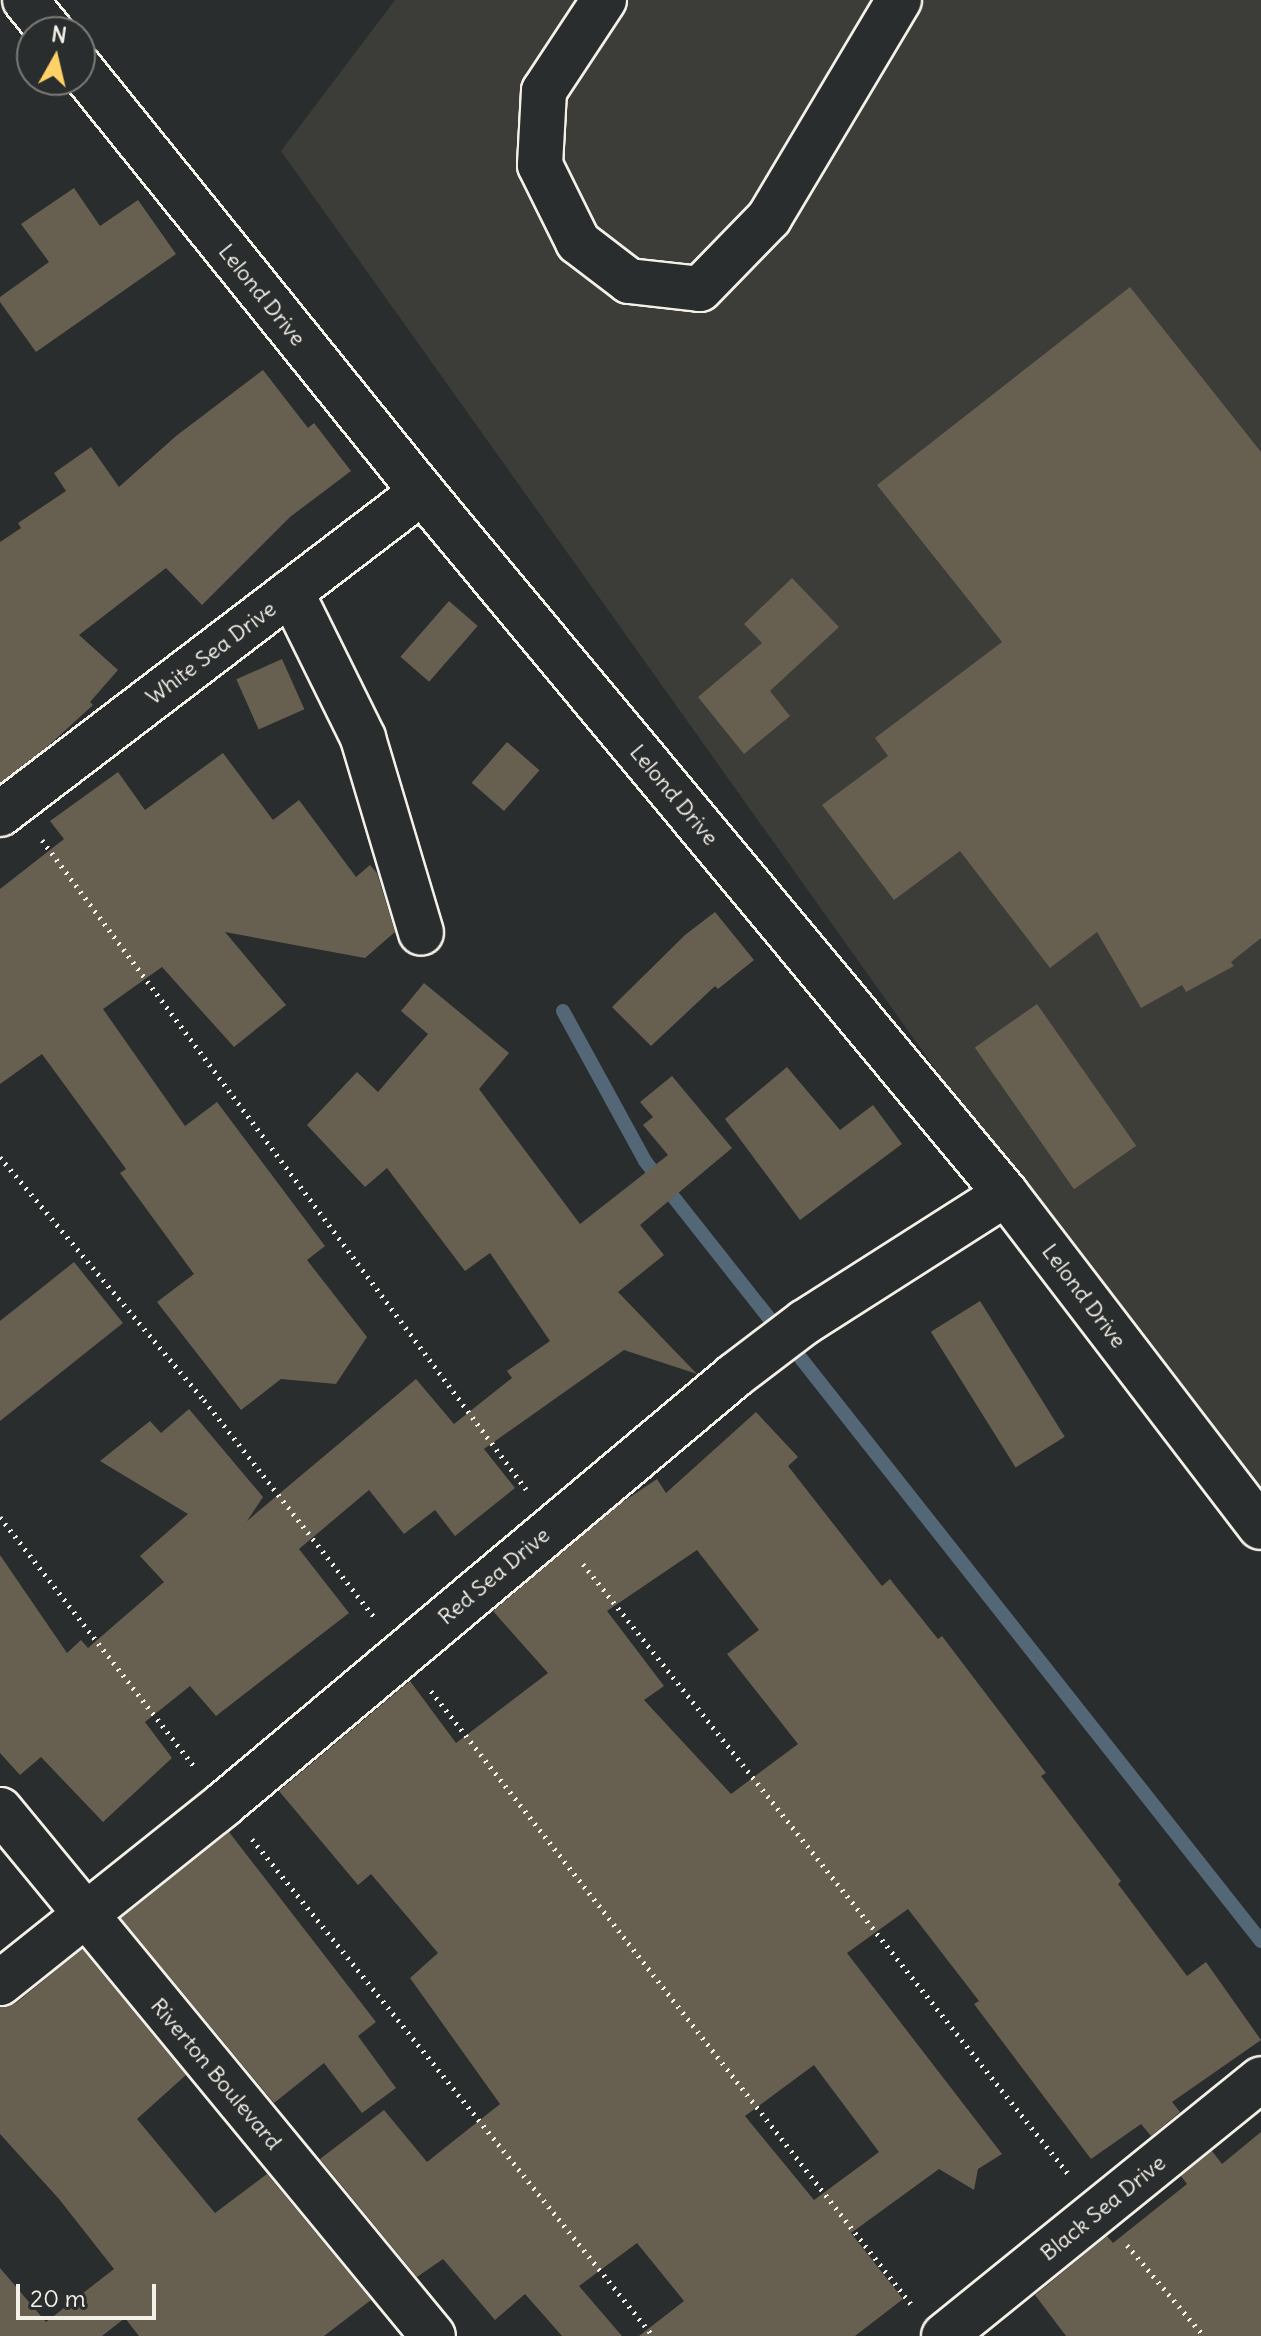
<!DOCTYPE html>
<style>
body{margin:0}
#map{position:relative;width:1261px;height:2336px;overflow:hidden;background:#2a2d2e;font-family:Delius,sans-serif}
div>[style]{position:absolute}
[style*='--x']{left:calc(var(--x)*1px);top:calc(var(--y)*1px);width:calc(var(--w)*1px);rotate:calc(var(--a)*1deg)}
.built>*{inset:0;background:#3c3c38}
.stream>*{height:14px;margin:-7px;padding:0 7px;transform-origin:7px;border-radius:7px;background:#536777}
.building>*{inset:0;background:#675f4f;transform-origin:0 0}
.path>*{height:5px;margin-top:-2.5px;transform-origin:0;background:repeating-linear-gradient(90deg,#f4f1e8 0 2px,transparent 0 8px)}
.roads{filter:drop-shadow(2px 0 #f4f1e8) drop-shadow(-2px 0 #f4f1e8) drop-shadow(0 2px #f4f1e8) drop-shadow(0 -2px #f4f1e8)}
.minor>*{height:44px;margin:-22px;padding:0 22px;transform-origin:22px;border-radius:22px;background:#2a2d2e}
span{translate:-50% -50%;white-space:nowrap;text-align:center;line-height:1.15;-webkit-text-stroke:8px #2a2d2e;paint-order:stroke}
.street-label{font-size:22px;color:#f4f1e8}
.north{position:absolute;left:16px;top:16px;width:80px;height:80px;box-sizing:border-box;background:#2a2d2e;border:2px solid #7b7b78;border-radius:50%;rotate:8deg;font-size:22px;font-weight:700;line-height:32px;text-align:center;color:#f4f1e8}
.north::after{content:'';display:block;margin:auto;width:28px;height:36px;background:#ffd166;clip-path:polygon(50% 0,100% 100%,50% 72%,0 100%)}
.scale{position:absolute;left:16px;top:2284px;width:140px;height:36px;box-sizing:border-box;border:4px solid #f4f1e8;border-top:0;padding-left:10px;font-size:24px;line-height:28px;white-space:nowrap;color:#f4f1e8;-webkit-text-stroke:6px #2a2d2e;paint-order:stroke}
</style>
<div id="map">
<div class="built">
<div style="clip-path:polygon(395px 0,1261px 0,1261px 1526px,281px 151px)"></div>
</div>
<div class="stream">
<div style="--x:563;--y:1011;--w:171;--a:61.3"></div>
<div style="--x:645;--y:1161;--w:994;--a:51.7"></div>
</div>
<div class="building">
<div style="clip-path:polygon(74px 188px,100px 226px,138px 200px,176px 254px,36px 352px,0 302px,0 297px,49px 262px,21px 224px)"></div>
<div style="clip-path:polygon(1130px 287px,1261px 452px,1261px 938px,1231px 962px,1234px 966px,1186px 992px,1182px 985px,1141px 1008px,1097px 932px,1050px 968px,960px 851px,894px 900px,822px 805px,888px 756px,875px 738px,1002px 642px,877px 485px)"></div>
<div style="clip-path:polygon(263px 370px,308px 428px,314px 423px,351px 471px,290px 517px,202px 605px,166px 568px,79px 635px,118px 670px,90px 702px,93px 705px,48px 746px,0 783px,0 542px,21px 528px,18px 523px,66px 491px,54px 473px,91px 447px,119px 487px,176px 436px)"></div>
<div style="clip-path:polygon(792px 578px,839px 627px,770px 691px,790px 716px,744px 754px,698px 697px,762px 643px,744px 624px)"></div>
<div style="left:449px;top:601px;width:38px;height:74px;rotate:41deg"></div>
<div style="left:282px;top:659px;width:55px;height:50px;rotate:66deg"></div>
<div style="left:507px;top:742px;width:43px;height:54px;rotate:41deg"></div>
<div style="clip-path:polygon(223px 753px,273px 820px,299px 800px,356px 877px,370px 865px,377px 873px,395px 932px,365px 958px,225px 932px,286px 1005px,234px 1047px,162px 967px,103px 1009px,185px 1126px,217px 1102px,325px 1246px,307px 1260px,367px 1337px,336px 1384px,281px 1379px,241px 1410px,157px 1302px,194px 1274px,120px 1173px,126px 1169px,42px 1054px,0 1084px,0 889px,64px 839px,50px 821px,118px 772px,145px 810px)"></div>
<div style="clip-path:polygon(715px 912px,754px 960px,718px 989px,715px 986px,651px 1046px,612px 1007px,685px 935px)"></div>
<div style="clip-path:polygon(424px 983px,509px 1053px,479px 1089px,580px 1224px,668px 1155px,643px 1125px,653px 1117px,640px 1102px,672px 1076px,732px 1148px,640px 1225px,664px 1255px,618px 1292px,697px 1374px,624px 1350px,484px 1449px,515px 1488px,455px 1536px,435px 1510px,404px 1534px,369px 1490px,299px 1549px,349px 1613px,216px 1716px,190px 1686px,145px 1722px,172px 1758px,103px 1822px,41px 1757px,20px 1775px,0 1753px,0 1555px,67px 1653px,81px 1640px,88px 1648px,164px 1582px,140px 1556px,188px 1514px,100px 1461px,150px 1421px,161px 1433px,189px 1409px,263px 1497px,247px 1521px,416px 1379px,454px 1424px,512px 1378px,507px 1371px,550px 1341px,490px 1253px,465px 1271px,387px 1168px,365px 1187px,307px 1125px,357px 1072px,378px 1092px,428px 1034px,401px 1011px)"></div>
<div style="left:1037px;top:1004px;width:173px;height:76px;rotate:55deg"></div>
<div style="clip-path:polygon(787px 1067px,840px 1130px,873px 1105px,902px 1144px,800px 1220px,725px 1119px)"></div>
<div style="clip-path:polygon(74px 1262px,123px 1323px,0 1421px,0 1321px)"></div>
<div style="left:980px;top:1301px;width:160px;height:58px;rotate:58deg"></div>
<div style="clip-path:polygon(evenodd,756px 1412px,798px 1457px,788px 1466px,882px 1586px,890px 1579px,938px 1639px,942px 1636px,1046px 1773px,1041px 1776px,1121px 1881px,1118px 1884px,1187px 1976px,1206px 1962px,1261px 2040px,1172px 2102px,1180px 2112px,1151px 2136px,1141px 2124px,1091px 2159px,974px 2004px,979px 2001px,908px 1909px,847px 1953px,1002px 2154px,978px 2169px,974px 2190px,939px 2169px,851px 2233px,903px 2299px,855px 2336px,639px 2336px,684px 2301px,637px 2243px,579px 2286px,622px 2336px,562px 2336px,525px 2294px,495px 2320px,443px 2259px,417px 2277px,320px 2159px,384px 2110px,427px 2162px,500px 2104px,410px 1978px,438px 1953px,371px 1874px,358px 1885px,279px 1791px,410px 1681px,456px 1743px,548px 1673px,493px 1611px,621px 1503px,657px 1479px,666px 1493px,756px 1412px,697px 1550px,759px 1630px,727px 1654px,798px 1744px,731px 1794px,644px 1700px,664px 1686px,607px 1611px,697px 1550px,756px 1412px,814px 2065px,879px 2152px,814px 2200px,745px 2116px,814px 2065px)"></div>
<div style="clip-path:polygon(229px 1832px,376px 2022px,358px 2036px,396px 2088px,362px 2113px,324px 2063px,274px 2103px,121px 1918px)"></div>
<div style="clip-path:polygon(82px 1949px,186px 2075px,137px 2119px,215px 2213px,267px 2174px,371px 2300px,324px 2336px,139px 2336px,125px 2318px,102px 2336px,0 2336px,0 2268px,46px 2322px,114px 2269px,59px 2199px,0 2134px,0 2007px,16px 2003px)"></div>
<div style="clip-path:polygon(1261px 2132px,1261px 2336px,1066px 2336px,1035px 2295px,1107px 2236px,1113px 2243px,1187px 2184px,1181px 2176px,1212px 2151px,1222px 2164px)"></div>
</div>
<div class="path">
<div style="--x:42;--y:840;--w:810;--a:53.29"></div>
<div style="--x:0;--y:1157;--w:317;--a:50"></div>
<div style="--x:204;--y:1400;--w:276;--a:51.9"></div>
<div style="--x:0;--y:1517;--w:319;--a:52.1"></div>
<div style="--x:583;--y:1564;--w:782;--a:51.49"></div>
<div style="--x:431;--y:1691;--w:779;--a:51.94"></div>
<div style="--x:252;--y:1839;--w:639;--a:51.1"></div>
<div style="--x:1127;--y:2245;--w:119;--a:49.8"></div>
</div>
<div class="roads">
<div class="minor">
<div style="--x:25;--y:0;--w:41;--a:50.9"></div>
<div style="--x:604;--y:0;--w:109;--a:123.4"></div>
<div style="--x:544;--y:91;--w:74;--a:93.1"></div>
<div style="--x:540;--y:165;--w:86;--a:63.7"></div>
<div style="--x:578;--y:242;--w:64;--a:37.4"></div>
<div style="--x:629;--y:281;--w:71;--a:6.4"></div>
<div style="--x:700;--y:289;--w:99;--a:-45.8"></div>
<div style="--x:769;--y:218;--w:254;--a:-59.2"></div>
<div style="--x:80;--y:68;--w:545;--a:51.11"></div>
<div style="--x:422;--y:492;--w:913;--a:50.24"></div>
<div style="--x:1006;--y:1194;--w:419;--a:52.6"></div>
<div style="--x:291;--y:592;--w:163;--a:63.7"></div>
<div style="--x:363;--y:738;--w:203;--a:73.4"></div>
<div style="--x:0;--y:814;--w:531;--a:-37.34"></div>
<div style="--x:0;--y:1810;--w:681;--a:50.54"></div>
<div style="--x:0;--y:1983;--w:287;--a:-38.6"></div>
<div style="--x:224;--y:1804;--w:666;--a:-40"></div>
<div style="--x:734;--y:1376;--w:89;--a:-37.3"></div>
<div style="--x:805;--y:1322;--w:238;--a:-32.5"></div>
<div style="--x:944;--y:2336;--w:408;--a:-39"></div>
</div>
</div>
<div class="street-label">
<span style="left:262px;top:295px;rotate:51deg">Lelond Drive</span>
<span style="left:211px;top:653px;rotate:-37deg">White Sea Drive</span>
<span style="left:674px;top:795px;rotate:50deg">Lelond Drive</span>
<span style="left:1084px;top:1296px;rotate:53deg">Lelond Drive</span>
<span style="left:494px;top:1576px;rotate:-40deg">Red Sea Drive</span>
<span style="left:216px;top:2074px;rotate:50deg">Riverton Boulevard</span>
<span style="left:1103px;top:2208px;rotate:-39deg">Black Sea Drive</span>
</div>
<div class="north">N</div>
<div class="scale">20 m</div>
</div>
